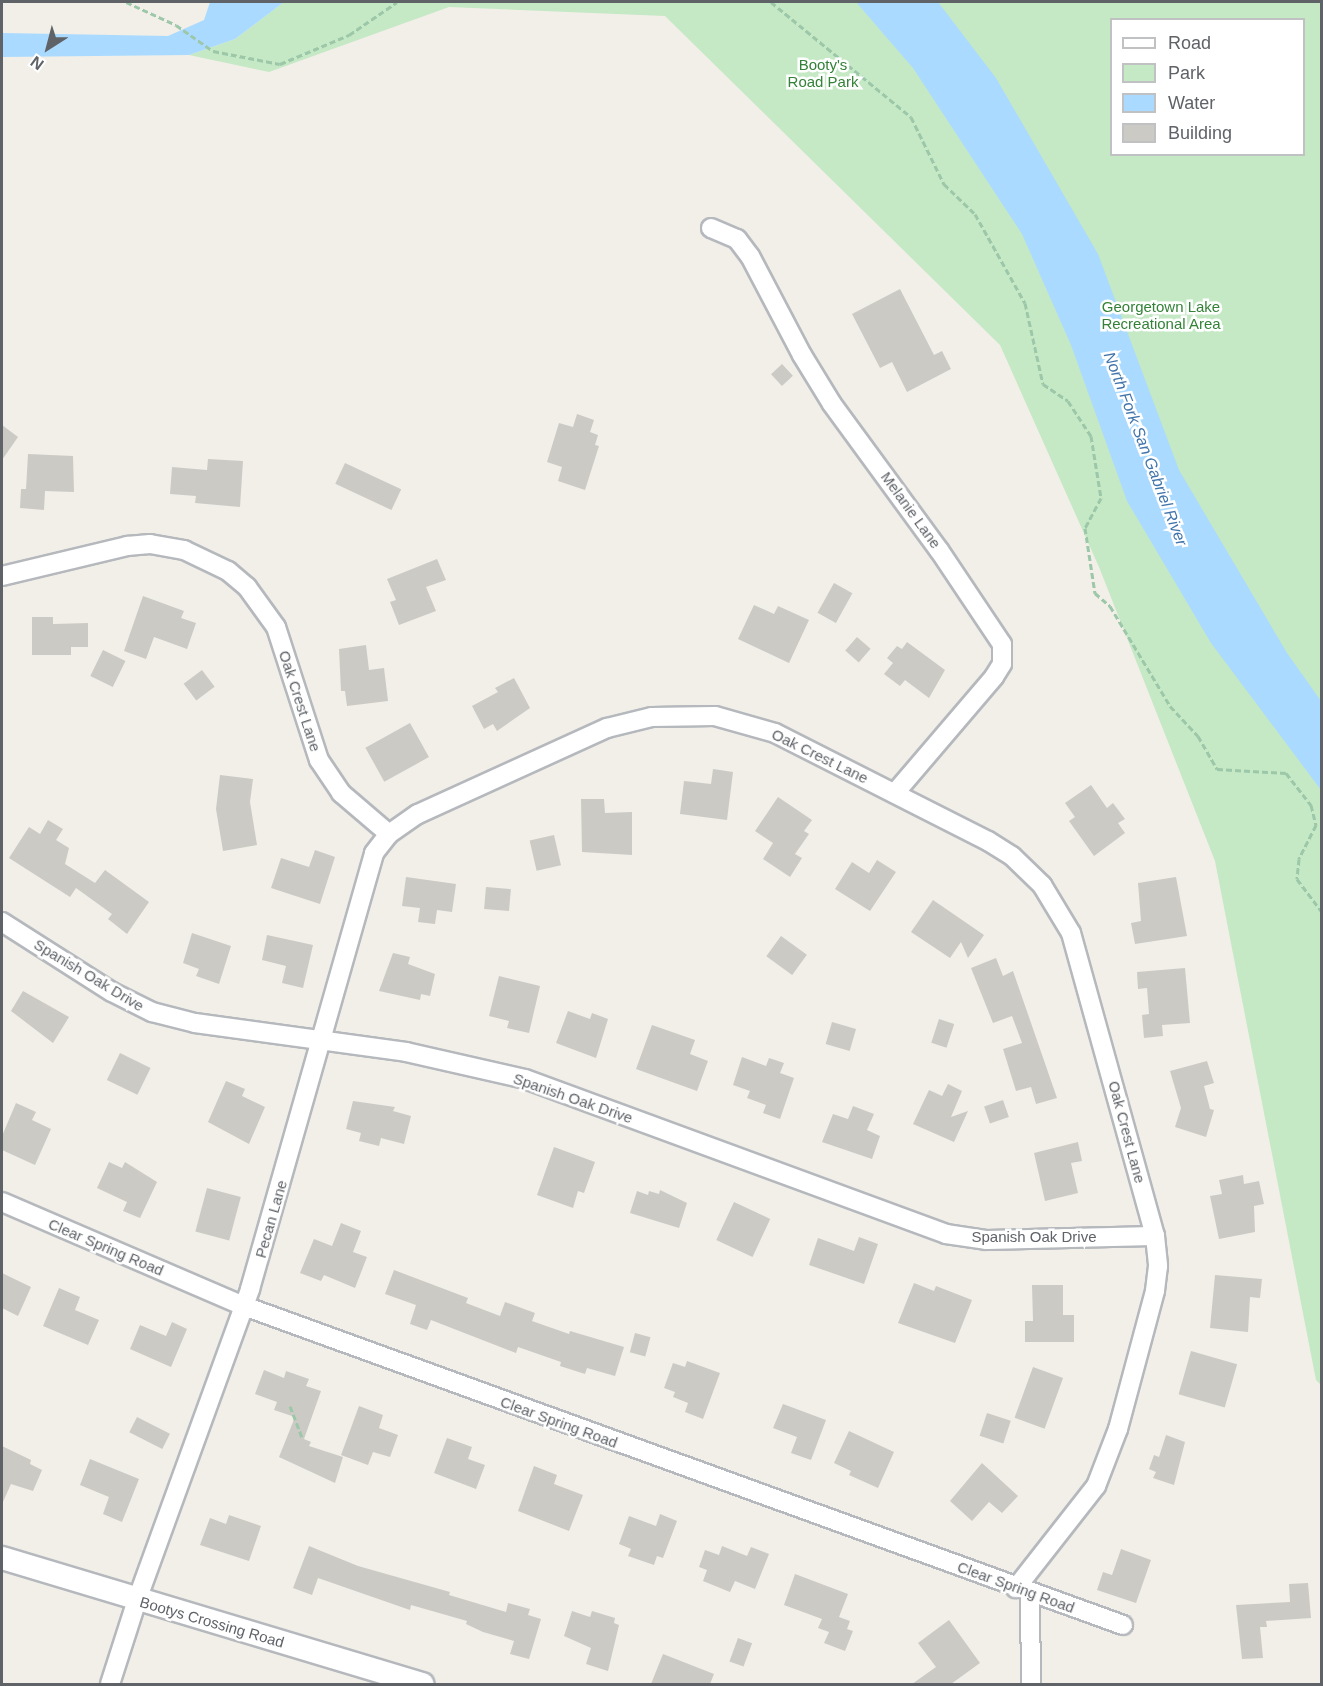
<!DOCTYPE html>
<style>
body{margin:0}
#map{position:relative;width:1323px;height:1686px;overflow:hidden;background:#f1efe8;font-family:Arial,sans-serif}
div>[style]{position:absolute}
[style*='--x']{left:calc(var(--x)*1px);top:calc(var(--y)*1px);width:calc(var(--w)*1px);rotate:calc(var(--a)*1deg)}
.green>*{inset:0;background:#c5e8c5}
.water>*{inset:0;background:#aadaff}
.building>*{inset:0;background:#cccac5;transform-origin:0 0}
.path>*{height:3px;margin-top:-1.5px;transform-origin:0;background:repeating-linear-gradient(90deg,#9cc7a9 0 6px,transparent 0 9px)}
.roads{filter:drop-shadow(2px 0 #b5b8bc) drop-shadow(-2px 0 #b5b8bc) drop-shadow(0 2px #b5b8bc) drop-shadow(0 -2px #b5b8bc)}
.minor>*{height:18px;margin:-9px;padding:0 9px;transform-origin:9px;border-radius:9px;background:#fff}
.tertiary>*{height:22px;margin:-11px;padding:0 11px;transform-origin:11px;border-radius:11px;background:#fff}
span{translate:-50% -50%;white-space:nowrap;text-align:center;line-height:1.15;-webkit-text-stroke:5px #fff;paint-order:stroke}
.park-label{font-size:15px;color:#348238}
.street-label{font-size:15px;color:#5f6368}
.water-label{font-size:16px;color:#4174aa;font-style:italic}
.frame{position:absolute;inset:0;border:3px solid #5f6368;pointer-events:none}
.legend{position:absolute;left:1110px;top:18px;width:195px;height:138px;box-sizing:border-box;background:#fff;border:2px solid #bfc1c3;margin:0;padding:8px 10px;list-style:none;font-size:18px;color:#5f6368}
.legend li{display:flex;align-items:center;gap:12px;height:30px}
.legend b{width:30px;border:2px solid #bfc1c3}
.north{position:absolute;left:18px;top:18px;width:60px;height:60px;-webkit-text-stroke:4px #fff;paint-order:stroke;rotate:216deg;font-size:16px;font-weight:700;line-height:24px;text-align:center;color:#5f6368}
.north::after{content:'';display:block;margin:auto;width:21px;height:27px;background:#5f6368;clip-path:polygon(50% 0,100% 100%,50% 72%,0 100%)}
</style>
<div id="map">
<div class="green">
<div style="clip-path:polygon(evenodd,284px 2px,1321px 2px,1321px 1385px,1316px 1380px,1215px 861px,1099px 567px,1000px 345px,665px 16px,449px 7px,269px 72px,189px 55px,235px 39px,284px 2px,1112px 20px,1304px 20px,1304px 154px,1112px 154px,1112px 20px)"></div>
</div>
<div class="water">
<div style="clip-path:polygon(210px 2px,284px 2px,235px 39px,189px 55px,2px 57px,2px 33px,168px 36px,204px 20px)"></div>
<div style="clip-path:polygon(856px 2px,938px 2px,996px 78px,1098px 254px,1179px 470px,1287px 653px,1321px 701px,1321px 790px,1211px 643px,1127px 501px,1071px 345px,1022px 234px,913px 68px)"></div>
</div>
<div class="building">
<div style="clip-path:polygon(900px 289px,934px 355px,942px 351px,951px 369px,907px 392px,892px 362px,880px 368px,852px 314px)"></div>
<div style="left:782px;top:364px;width:16px;height:15px;rotate:47deg"></div>
<div style="clip-path:polygon(577px 414px,594px 420px,590px 432px,598px 435px,595px 445px,599px 446px,585px 490px,558px 481px,562px 467px,547px 462px,559px 423px,573px 427px)"></div>
<div style="clip-path:polygon(2px 425px,18px 437px,2px 460px)"></div>
<div style="clip-path:polygon(28px 454px,73px 456px,74px 492px,45px 491px,44px 510px,20px 508px,21px 489px,26px 489px)"></div>
<div style="clip-path:polygon(208px 459px,243px 461px,240px 507px,195px 503px,196px 496px,170px 494px,172px 467px,207px 470px)"></div>
<div style="left:345px;top:463px;width:62px;height:23px;rotate:25deg"></div>
<div style="clip-path:polygon(437px 559px,446px 580px,426px 587px,436px 611px,399px 625px,390px 602px,396px 600px,387px 579px)"></div>
<div style="left:834px;top:583px;width:21px;height:34px;rotate:29deg"></div>
<div style="clip-path:polygon(143px 596px,184px 611px,181px 618px,196px 623px,187px 649px,154px 637px,146px 659px,124px 651px)"></div>
<div style="clip-path:polygon(754px 605px,774px 614px,778px 606px,809px 620px,789px 663px,738px 639px)"></div>
<div style="clip-path:polygon(32px 617px,53px 617px,53px 624px,88px 623px,88px 647px,71px 647px,71px 655px,32px 655px)"></div>
<div style="left:857px;top:637px;width:18px;height:18px;rotate:41deg"></div>
<div style="clip-path:polygon(907px 642px,945px 670px,929px 698px,905px 680px,900px 686px,884px 674px,893px 663px,887px 658px,897px 646px,902px 649px)"></div>
<div style="clip-path:polygon(366px 645px,369px 670px,384px 668px,388px 701px,347px 706px,345px 691px,341px 691px,339px 649px)"></div>
<div style="left:103px;top:650px;width:25px;height:29px;rotate:26deg"></div>
<div style="left:202px;top:670px;width:21px;height:23px;rotate:53deg"></div>
<div style="clip-path:polygon(514px 678px,530px 708px,497px 731px,493px 724px,484px 729px,472px 706px,498px 692px,495px 688px)"></div>
<div style="left:410px;top:723px;width:39px;height:51px;rotate:61deg"></div>
<div style="clip-path:polygon(713px 769px,733px 772px,727px 820px,680px 814px,684px 781px,711px 784px)"></div>
<div style="clip-path:polygon(220px 775px,253px 779px,250px 802px,257px 845px,223px 851px,216px 809px)"></div>
<div style="clip-path:polygon(1091px 785px,1107px 808px,1113px 803px,1125px 819px,1118px 823px,1125px 833px,1094px 856px,1069px 821px,1075px 817px,1065px 803px)"></div>
<div style="clip-path:polygon(778px 797px,812px 820px,804px 831px,809px 834px,795px 854px,802px 858px,790px 877px,763px 859px,773px 843px,755px 831px)"></div>
<div style="clip-path:polygon(581px 799px,604px 799px,605px 813px,632px 812px,632px 855px,582px 852px)"></div>
<div style="clip-path:polygon(48px 820px,63px 829px,56px 840px,69px 848px,65px 864px,95px 883px,105px 870px,149px 902px,127px 934px,108px 919px,112px 914px,76px 888px,70px 897px,9px 858px,29px 827px,40px 834px)"></div>
<div style="left:554px;top:835px;width:31px;height:25px;rotate:77deg"></div>
<div style="clip-path:polygon(315px 850px,335px 857px,320px 904px,271px 888px,281px 858px,309px 867px)"></div>
<div style="clip-path:polygon(877px 860px,896px 872px,870px 911px,835px 889px,852px 862px,869px 873px)"></div>
<div style="clip-path:polygon(406px 877px,456px 884px,452px 912px,437px 910px,435px 924px,418px 922px,420px 908px,402px 906px)"></div>
<div style="clip-path:polygon(1176px 877px,1187px 936px,1135px 944px,1131px 923px,1141px 921px,1138px 883px)"></div>
<div style="left:486px;top:887px;width:25px;height:22px;rotate:5deg"></div>
<div style="clip-path:polygon(933px 900px,984px 935px,968px 958px,961px 942px,950px 958px,911px 932px)"></div>
<div style="clip-path:polygon(192px 933px,231px 946px,219px 984px,196px 976px,199px 969px,183px 963px)"></div>
<div style="clip-path:polygon(267px 935px,313px 945px,303px 988px,282px 983px,286px 966px,262px 960px)"></div>
<div style="left:781px;top:936px;width:32px;height:25px;rotate:36deg"></div>
<div style="clip-path:polygon(393px 953px,410px 957px,408px 964px,435px 974px,430px 996px,421px 994px,420px 1000px,379px 991px)"></div>
<div style="clip-path:polygon(996px 958px,1003px 976px,1013px 971px,1057px 1098px,1036px 1104px,1031px 1087px,1016px 1091px,1003px 1049px,1022px 1043px,1012px 1016px,993px 1023px,971px 968px)"></div>
<div style="clip-path:polygon(1185px 968px,1190px 1023px,1162px 1025px,1163px 1036px,1144px 1038px,1142px 1015px,1149px 1014px,1147px 988px,1138px 989px,1137px 972px)"></div>
<div style="clip-path:polygon(499px 976px,540px 986px,529px 1033px,507px 1028px,509px 1021px,489px 1016px)"></div>
<div style="clip-path:polygon(23px 991px,69px 1017px,53px 1043px,11px 1011px)"></div>
<div style="clip-path:polygon(568px 1011px,590px 1019px,592px 1013px,608px 1019px,596px 1058px,556px 1043px)"></div>
<div style="left:939px;top:1019px;width:16px;height:25px;rotate:18deg"></div>
<div style="left:832px;top:1022px;width:25px;height:23px;rotate:16deg"></div>
<div style="clip-path:polygon(652px 1025px,695px 1040px,690px 1054px,708px 1061px,697px 1091px,636px 1069px)"></div>
<div style="left:120px;top:1053px;width:34px;height:30px;rotate:26deg"></div>
<div style="clip-path:polygon(742px 1057px,766px 1066px,769px 1058px,784px 1063px,780px 1073px,794px 1078px,780px 1119px,763px 1113px,766px 1105px,747px 1098px,750px 1091px,733px 1085px)"></div>
<div style="clip-path:polygon(1207px 1061px,1214px 1083px,1204px 1086px,1210px 1109px,1214px 1110px,1206px 1137px,1175px 1127px,1181px 1108px,1170px 1071px)"></div>
<div style="clip-path:polygon(226px 1081px,245px 1089px,242px 1096px,265px 1107px,249px 1144px,208px 1122px)"></div>
<div style="clip-path:polygon(948px 1084px,962px 1091px,951px 1117px,968px 1111px,954px 1142px,913px 1124px,929px 1090px,942px 1096px)"></div>
<div style="left:1003px;top:1100px;width:18px;height:20px;rotate:71deg"></div>
<div style="clip-path:polygon(353px 1101px,395px 1107px,393px 1111px,411px 1116px,404px 1144px,381px 1138px,379px 1146px,359px 1141px,361px 1133px,346px 1129px)"></div>
<div style="clip-path:polygon(16px 1103px,36px 1112px,32px 1120px,51px 1129px,35px 1165px,2px 1150px,2px 1136px)"></div>
<div style="clip-path:polygon(853px 1106px,874px 1114px,867px 1130px,880px 1136px,872px 1159px,822px 1142px,833px 1114px,848px 1119px)"></div>
<div style="clip-path:polygon(1078px 1142px,1082px 1161px,1071px 1163px,1078px 1193px,1045px 1201px,1034px 1153px)"></div>
<div style="clip-path:polygon(554px 1147px,595px 1162px,584px 1193px,578px 1191px,573px 1208px,537px 1195px)"></div>
<div style="clip-path:polygon(109px 1162px,122px 1168px,125px 1162px,157px 1182px,140px 1218px,123px 1211px,127px 1202px,97px 1188px)"></div>
<div style="clip-path:polygon(1243px 1175px,1244px 1184px,1259px 1181px,1264px 1204px,1254px 1206px,1255px 1232px,1219px 1239px,1210px 1196px,1222px 1194px,1219px 1180px)"></div>
<div style="left:207px;top:1188px;width:35px;height:45px;rotate:15deg"></div>
<div style="clip-path:polygon(660px 1190px,687px 1203px,679px 1228px,630px 1213px,637px 1191px,648px 1195px,649px 1191px,659px 1194px)"></div>
<div style="left:734px;top:1202px;width:40px;height:42px;rotate:25deg"></div>
<div style="clip-path:polygon(341px 1223px,361px 1231px,353px 1252px,367px 1257px,355px 1288px,324px 1275px,321px 1281px,300px 1273px,314px 1239px,332px 1246px)"></div>
<div style="clip-path:polygon(859px 1237px,878px 1244px,864px 1284px,809px 1265px,818px 1238px,854px 1251px)"></div>
<div style="clip-path:polygon(394px 1270px,468px 1298px,466px 1303px,500px 1316px,505px 1302px,535px 1313px,532px 1321px,569px 1334px,570px 1331px,624px 1347px,615px 1376px,587px 1368px,585px 1374px,560px 1366px,561px 1362px,518px 1347px,516px 1353px,431px 1320px,427px 1330px,410px 1324px,416px 1305px,385px 1294px)"></div>
<div style="clip-path:polygon(2px 1273px,31px 1287px,18px 1316px,2px 1308px)"></div>
<div style="clip-path:polygon(1215px 1275px,1262px 1279px,1260px 1298px,1250px 1297px,1248px 1332px,1210px 1328px)"></div>
<div style="clip-path:polygon(914px 1283px,934px 1291px,936px 1286px,972px 1300px,955px 1343px,898px 1323px)"></div>
<div style="clip-path:polygon(1032px 1285px,1063px 1285px,1063px 1315px,1074px 1315px,1074px 1342px,1025px 1342px,1025px 1321px,1033px 1321px)"></div>
<div style="clip-path:polygon(59px 1288px,80px 1297px,75px 1310px,99px 1320px,88px 1345px,43px 1326px)"></div>
<div style="clip-path:polygon(172px 1322px,187px 1329px,171px 1367px,130px 1349px,140px 1325px,166px 1336px)"></div>
<div style="left:635px;top:1333px;width:16px;height:20px;rotate:15deg"></div>
<div style="left:1191px;top:1351px;width:48px;height:45px;rotate:16deg"></div>
<div style="clip-path:polygon(687px 1361px,720px 1373px,703px 1419px,685px 1412px,688px 1403px,673px 1397px,675px 1392px,664px 1388px,673px 1363px,685px 1367px)"></div>
<div style="left:1033px;top:1367px;width:32px;height:54px;rotate:20deg"></div>
<div style="clip-path:polygon(264px 1370px,284px 1378px,286px 1371px,309px 1379px,306px 1386px,321px 1391px,304px 1439px,311px 1442px,309px 1446px,343px 1457px,335px 1483px,279px 1457px,295px 1417px,274px 1410px,277px 1402px,255px 1394px)"></div>
<div style="clip-path:polygon(783px 1404px,826px 1420px,811px 1460px,791px 1453px,797px 1437px,773px 1428px)"></div>
<div style="clip-path:polygon(359px 1406px,383px 1415px,379px 1428px,398px 1435px,390px 1457px,373px 1452px,368px 1465px,341px 1455px)"></div>
<div style="left:987px;top:1413px;width:25px;height:24px;rotate:18deg"></div>
<div style="left:137px;top:1417px;width:37px;height:17px;rotate:27deg"></div>
<div style="clip-path:polygon(849px 1431px,894px 1452px,878px 1488px,849px 1475px,851px 1471px,834px 1463px)"></div>
<div style="clip-path:polygon(1166px 1435px,1185px 1442px,1174px 1485px,1153px 1478px,1156px 1472px,1149px 1469px,1154px 1455px,1159px 1457px)"></div>
<div style="clip-path:polygon(447px 1438px,472px 1447px,468px 1459px,485px 1465px,476px 1489px,434px 1473px)"></div>
<div style="clip-path:polygon(2px 1446px,31px 1460px,30px 1464px,42px 1470px,33px 1491px,11px 1484px,2px 1504px)"></div>
<div style="clip-path:polygon(90px 1459px,139px 1479px,122px 1522px,103px 1514px,109px 1497px,80px 1485px)"></div>
<div style="clip-path:polygon(982px 1463px,1018px 1496px,1002px 1513px,989px 1502px,972px 1521px,950px 1501px)"></div>
<div style="clip-path:polygon(534px 1466px,557px 1475px,554px 1484px,583px 1495px,569px 1531px,518px 1511px)"></div>
<div style="clip-path:polygon(660px 1514px,677px 1521px,663px 1558px,657px 1556px,654px 1565px,628px 1556px,631px 1549px,619px 1544px,629px 1516px,656px 1526px)"></div>
<div style="clip-path:polygon(229px 1515px,261px 1526px,249px 1561px,200px 1545px,210px 1518px,226px 1524px)"></div>
<div style="clip-path:polygon(309px 1546px,358px 1566px,450px 1592px,449px 1595px,506px 1612px,508px 1603px,530px 1609px,528px 1615px,541px 1619px,529px 1659px,510px 1654px,514px 1641px,483px 1632px,466px 1624px,467px 1621px,411px 1605px,410px 1610px,318px 1578px,312px 1595px,293px 1588px)"></div>
<div style="clip-path:polygon(722px 1546px,747px 1556px,751px 1547px,769px 1554px,755px 1589px,735px 1581px,730px 1592px,703px 1581px,707px 1570px,699px 1567px,705px 1550px,719px 1555px)"></div>
<div style="clip-path:polygon(1121px 1549px,1151px 1560px,1136px 1603px,1097px 1590px,1103px 1572px,1112px 1575px)"></div>
<div style="clip-path:polygon(795px 1574px,848px 1594px,839px 1617px,850px 1621px,847px 1629px,853px 1631px,845px 1651px,824px 1643px,829px 1632px,818px 1628px,822px 1619px,784px 1605px)"></div>
<div style="clip-path:polygon(1308px 1583px,1311px 1618px,1266px 1621px,1267px 1627px,1260px 1627px,1263px 1658px,1242px 1659px,1236px 1605px,1290px 1602px,1289px 1584px)"></div>
<div style="clip-path:polygon(572px 1611px,590px 1617px,592px 1611px,615px 1618px,614px 1623px,619px 1625px,608px 1671px,586px 1664px,591px 1648px,564px 1636px)"></div>
<div style="clip-path:polygon(949px 1620px,980px 1663px,951px 1684px,912px 1684px,936px 1667px,918px 1643px)"></div>
<div style="left:738px;top:1638px;width:15px;height:25px;rotate:20deg"></div>
<div style="clip-path:polygon(663px 1654px,714px 1674px,710px 1684px,651px 1684px)"></div>
</div>
<div class="path">
<div style="--x:126;--y:2;--w:55;--a:24.7"></div>
<div style="--x:176;--y:25;--w:45;--a:35.1"></div>
<div style="--x:213;--y:51;--w:68;--a:11"></div>
<div style="--x:280;--y:64;--w:75;--a:-22.8"></div>
<div style="--x:349;--y:35;--w:58;--a:-34.5"></div>
<div style="--x:771;--y:2;--w:181;--a:39.4"></div>
<div style="--x:911;--y:117;--w:75;--a:63.8"></div>
<div style="--x:944;--y:184;--w:43;--a:44.1"></div>
<div style="--x:975;--y:214;--w:102;--a:60.7"></div>
<div style="--x:1025;--y:303;--w:83;--a:77.5"></div>
<div style="--x:1043;--y:384;--w:30;--a:34"></div>
<div style="--x:1068;--y:401;--w:42;--a:56.7"></div>
<div style="--x:1091;--y:436;--w:63;--a:80.8"></div>
<div style="--x:1101;--y:498;--w:34;--a:118"></div>
<div style="--x:1085;--y:528;--w:66;--a:81.3"></div>
<div style="--x:1095;--y:593;--w:20;--a:41"></div>
<div style="--x:1110;--y:606;--w:117;--a:59"></div>
<div style="--x:1170;--y:706;--w:41;--a:47"></div>
<div style="--x:1198;--y:736;--w:38;--a:60"></div>
<div style="--x:1217;--y:769;--w:69;--a:3.3"></div>
<div style="--x:1286;--y:773;--w:41;--a:52"></div>
<div style="--x:1311;--y:805;--w:21;--a:76"></div>
<div style="--x:1316;--y:825;--w:38;--a:117"></div>
<div style="--x:1299;--y:859;--w:20;--a:96"></div>
<div style="--x:1297;--y:879;--w:41;--a:52.9"></div>
<div style="--x:290;--y:1406;--w:34;--a:69"></div>
</div>
<div class="roads">
<div class="minor">
<div style="--x:711;--y:228;--w:28;--a:23"></div>
<div style="--x:737;--y:239;--w:21;--a:53"></div>
<div style="--x:750;--y:256;--w:112;--a:62.3"></div>
<div style="--x:802;--y:355;--w:57;--a:58.5"></div>
<div style="--x:832;--y:404;--w:181;--a:53.8"></div>
<div style="--x:939;--y:550;--w:113;--a:56.2"></div>
<div style="--x:1002;--y:644;--w:20;--a:90"></div>
<div style="--x:1002;--y:664;--w:15;--a:122"></div>
<div style="--x:994;--y:677;--w:153;--a:130.5"></div>
<div style="--x:2;--y:576;--w:129;--a:-13.5"></div>
<div style="--x:127;--y:546;--w:23;--a:-5"></div>
<div style="--x:150;--y:544;--w:35;--a:10"></div>
<div style="--x:184;--y:550;--w:49;--a:25.5"></div>
<div style="--x:228;--y:571;--w:25;--a:40"></div>
<div style="--x:247;--y:587;--w:49;--a:54.1"></div>
<div style="--x:276;--y:627;--w:140;--a:72.1"></div>
<div style="--x:319;--y:760;--w:40;--a:56"></div>
<div style="--x:341;--y:793;--w:63;--a:40.5"></div>
<div style="--x:2;--y:922;--w:130;--a:32.5"></div>
<div style="--x:112;--y:992;--w:45;--a:26.6"></div>
<div style="--x:152;--y:1012;--w:44;--a:14.3"></div>
<div style="--x:195;--y:1023;--w:213;--a:7.8"></div>
<div style="--x:406;--y:1052;--w:122;--a:12.8"></div>
<div style="--x:525;--y:1079;--w:449;--a:20.2"></div>
<div style="--x:946;--y:1234;--w:40;--a:8.5"></div>
<div style="--x:986;--y:1240;--w:169;--a:-1.4"></div>
<div style="--x:2;--y:1202;--w:263;--a:23.3"></div>
<div style="--x:244;--y:1306;--w:935;--a:19.95"></div>
<div style="--x:1030;--y:1593;--w:91;--a:89.4"></div>
<div style="--x:110;--y:1684;--w:88;--a:-72.2"></div>
<div style="--x:137;--y:1600;--w:331;--a:-70"></div>
<div style="--x:250;--y:1289;--w:453;--a:-74.1"></div>
<div style="--x:374;--y:853;--w:24;--a:-52"></div>
<div style="--x:389;--y:834;--w:35;--a:-35"></div>
<div style="--x:418;--y:814;--w:208;--a:-24.5"></div>
<div style="--x:607;--y:728;--w:46;--a:-13.7"></div>
<div style="--x:652;--y:717;--w:63;--a:-0.9"></div>
<div style="--x:715;--y:716;--w:62;--a:15.8"></div>
<div style="--x:775;--y:733;--w:239;--a:26.9"></div>
<div style="--x:988;--y:841;--w:28;--a:32"></div>
<div style="--x:1012;--y:856;--w:42;--a:44"></div>
<div style="--x:1042;--y:885;--w:56;--a:58.9"></div>
<div style="--x:1071;--y:933;--w:314;--a:74.5"></div>
<div style="--x:1155;--y:1236;--w:30;--a:84"></div>
<div style="--x:1158;--y:1266;--w:25;--a:97"></div>
<div style="--x:1155;--y:1291;--w:143;--a:105"></div>
<div style="--x:1118;--y:1429;--w:61;--a:111.1"></div>
<div style="--x:1096;--y:1486;--w:130;--a:128.1"></div>
</div>
<div class="tertiary">
<div style="--x:2;--y:1558;--w:439;--a:16.7"></div>
</div>
</div>
<div class="park-label">
<span style="left:823px;top:73px">Booty's<br>Road Park</span>
<span style="left:1161px;top:315px">Georgetown Lake<br>Recreational Area</span>
</div>
<div class="street-label">
<span style="left:911px;top:510px;rotate:54deg">Melanie Lane</span>
<span style="left:300px;top:701px;rotate:72deg">Oak Crest Lane</span>
<span style="left:820px;top:756px;rotate:26deg">Oak Crest Lane</span>
<span style="left:89px;top:975px;rotate:31deg">Spanish Oak Drive</span>
<span style="left:573px;top:1098px;rotate:19deg">Spanish Oak Drive</span>
<span style="left:1127px;top:1132px;rotate:75deg">Oak Crest Lane</span>
<span style="left:271px;top:1219px;rotate:-74deg">Pecan Lane</span>
<span style="left:1034px;top:1237px">Spanish Oak Drive</span>
<span style="left:106px;top:1247px;rotate:23deg">Clear Spring Road</span>
<span style="left:559px;top:1422px;rotate:20deg">Clear Spring Road</span>
<span style="left:1016px;top:1587px;rotate:20deg">Clear Spring Road</span>
<span style="left:212px;top:1622px;rotate:16deg">Bootys Crossing Road</span>
</div>
<div class="water-label">
<span style="left:1145px;top:449px;rotate:69deg">North Fork San Gabriel River</span>
</div>
<div class="frame"></div>
<ul class="legend">
<li><b style="height:8px;background:#fff"></b>Road</li>
<li><b style="height:16px;background:#c5e8c5"></b>Park</li>
<li><b style="height:16px;background:#aadaff"></b>Water</li>
<li><b style="height:16px;background:#cccac5"></b>Building</li>
</ul>
<div class="north">N</div>
</div>
